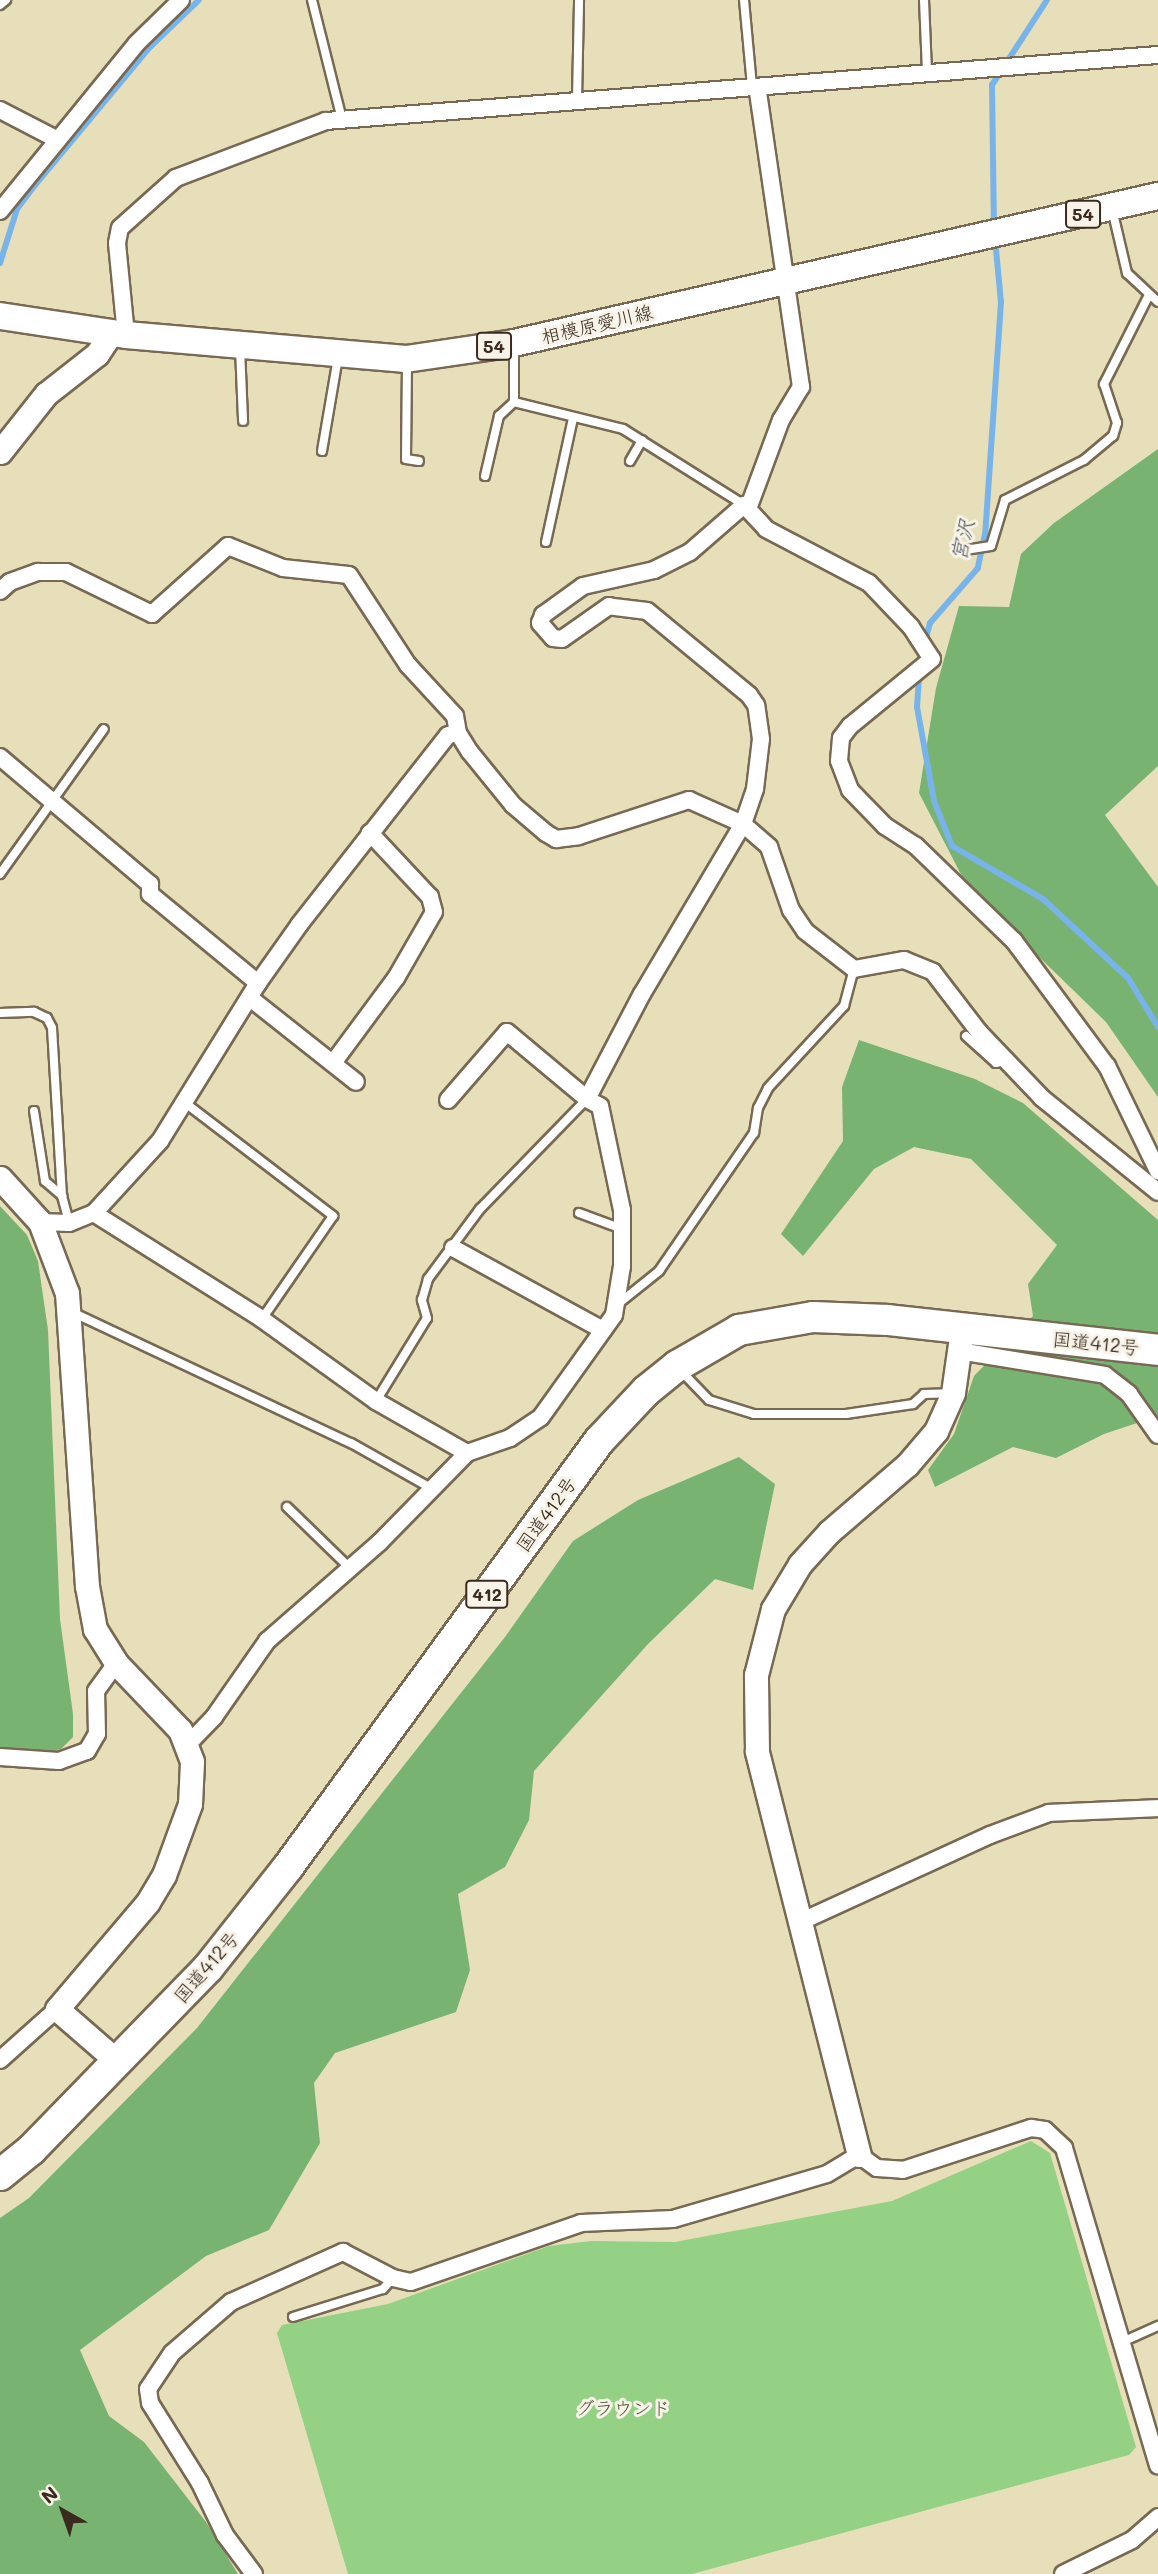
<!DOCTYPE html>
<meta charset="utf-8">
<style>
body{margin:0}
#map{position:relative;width:1158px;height:2574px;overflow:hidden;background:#e7dfb9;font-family:Mali,"Klee One",sans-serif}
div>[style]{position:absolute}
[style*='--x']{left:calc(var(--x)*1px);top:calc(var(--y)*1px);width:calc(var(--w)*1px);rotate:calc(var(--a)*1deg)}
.green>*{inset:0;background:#95d185}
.forest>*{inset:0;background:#78b372}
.stream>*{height:6px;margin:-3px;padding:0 3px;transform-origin:3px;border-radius:3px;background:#78b4ea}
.roads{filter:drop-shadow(2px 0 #776954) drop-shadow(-2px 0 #776954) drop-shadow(0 2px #776954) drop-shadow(0 -2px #776954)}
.lane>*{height:8px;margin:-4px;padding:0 4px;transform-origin:4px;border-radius:4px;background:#fff}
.street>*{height:16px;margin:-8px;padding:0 8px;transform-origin:8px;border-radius:8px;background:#fff}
.secondary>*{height:23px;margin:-11.5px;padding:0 11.5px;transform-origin:11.5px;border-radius:11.5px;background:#fff}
.primary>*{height:26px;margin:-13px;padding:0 13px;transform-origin:13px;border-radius:13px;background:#fff}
.highway>*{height:30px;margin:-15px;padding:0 15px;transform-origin:15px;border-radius:15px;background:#fff}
span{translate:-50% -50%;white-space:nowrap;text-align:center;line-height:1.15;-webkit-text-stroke:6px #f7f3e8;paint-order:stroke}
.shield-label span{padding:2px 5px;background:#f7f3e8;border:2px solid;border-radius:5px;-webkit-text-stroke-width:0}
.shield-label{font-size:18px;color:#3b2a1e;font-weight:700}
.street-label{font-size:19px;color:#3b2a1e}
.park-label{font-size:19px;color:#525438}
.water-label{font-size:21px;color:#4d535b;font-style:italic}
.north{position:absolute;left:28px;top:2476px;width:70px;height:70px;-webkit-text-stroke:5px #f7f3e8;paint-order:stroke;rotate:320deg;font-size:19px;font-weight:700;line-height:28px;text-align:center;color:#3b2a1e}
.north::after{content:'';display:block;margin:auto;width:24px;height:32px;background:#3b2a1e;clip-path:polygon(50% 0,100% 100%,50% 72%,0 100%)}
</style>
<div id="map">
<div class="green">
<div style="clip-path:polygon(1031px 2141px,1050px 2153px,1136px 2447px,1129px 2455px,692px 2574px,348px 2574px,277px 2333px,282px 2325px,388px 2304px,549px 2246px,591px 2241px,675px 2242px,892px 2201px)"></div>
</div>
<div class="forest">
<div style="clip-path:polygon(1158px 449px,1158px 766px,1105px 815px,1158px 887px,1158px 1097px,1106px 1022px,968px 888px,919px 793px,936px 688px,959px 606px,1009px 607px,1021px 554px,1054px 523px)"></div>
<div style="clip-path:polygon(859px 1040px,975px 1079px,1023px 1103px,1158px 1220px,1158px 1416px,1104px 1434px,1056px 1458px,1013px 1447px,935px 1487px,928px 1470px,954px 1434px,974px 1376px,1033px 1316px,1028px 1284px,1057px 1245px,971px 1159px,914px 1147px,874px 1169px,803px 1256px,781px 1234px,843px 1141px,842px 1087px)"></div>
<div style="clip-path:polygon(0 1206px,27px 1235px,38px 1261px,48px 1330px,60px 1619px,73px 1714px,73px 1737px,61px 1749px,34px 1755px,0 1751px)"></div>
<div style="clip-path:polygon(739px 1457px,775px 1484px,753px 1590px,715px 1579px,648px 1644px,534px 1771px,529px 1820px,505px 1867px,458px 1894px,470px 1970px,456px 2012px,335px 2053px,314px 2083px,320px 2143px,269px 2230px,206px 2256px,80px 2350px,109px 2416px,144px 2442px,206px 2522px,238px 2574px,0 2574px,0 2218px,29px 2198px,197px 2028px,505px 1637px,573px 1541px,638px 1500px)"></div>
</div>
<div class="stream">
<div style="--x:994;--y:229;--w:144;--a:-90.8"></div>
<div style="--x:992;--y:85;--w:101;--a:-57.1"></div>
<div style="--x:995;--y:239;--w:63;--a:84.6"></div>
<div style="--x:1001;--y:302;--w:233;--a:93.9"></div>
<div style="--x:985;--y:534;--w:35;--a:102"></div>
<div style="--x:978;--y:568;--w:73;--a:131.1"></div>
<div style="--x:930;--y:623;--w:39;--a:105"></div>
<div style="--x:920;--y:661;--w:46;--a:93.7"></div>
<div style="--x:917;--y:707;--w:96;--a:79.7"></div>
<div style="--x:934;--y:801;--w:48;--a:68.2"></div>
<div style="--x:952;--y:846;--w:105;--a:30.2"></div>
<div style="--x:1043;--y:899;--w:116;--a:42.9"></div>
<div style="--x:1128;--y:978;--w:57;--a:58.5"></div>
<div style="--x:0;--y:263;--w:57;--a:-72.5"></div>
<div style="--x:17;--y:209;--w:30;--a:-53"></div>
<div style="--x:35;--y:185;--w:181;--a:-50.2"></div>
<div style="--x:151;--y:46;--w:66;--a:-43.8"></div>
</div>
<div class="roads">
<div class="lane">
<div style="--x:312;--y:0;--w:123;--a:75.9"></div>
<div style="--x:744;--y:0;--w:87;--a:84.7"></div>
<div style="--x:924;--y:0;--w:72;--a:87.6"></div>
<div style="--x:0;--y:5;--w:8;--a:-40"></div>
<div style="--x:577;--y:99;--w:99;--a:-88.8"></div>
<div style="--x:1112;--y:209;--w:66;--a:76.8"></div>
<div style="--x:1127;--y:273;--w:42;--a:43.1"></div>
<div style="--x:240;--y:348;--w:73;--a:87.6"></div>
<div style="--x:407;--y:363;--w:96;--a:90.6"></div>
<div style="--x:406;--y:459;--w:13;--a:9"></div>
<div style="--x:514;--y:402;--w:112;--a:13.9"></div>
<div style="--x:623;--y:429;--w:143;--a:32.1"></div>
<div style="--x:322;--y:451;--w:95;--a:-80.3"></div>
<div style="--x:630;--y:461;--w:24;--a:-60"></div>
<div style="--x:485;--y:476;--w:62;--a:-76.9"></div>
<div style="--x:499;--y:416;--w:21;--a:-43"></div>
<div style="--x:514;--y:402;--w:55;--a:-90"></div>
<div style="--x:546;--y:542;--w:127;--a:-77.7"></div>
<div style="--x:965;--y:550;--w:26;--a:-9"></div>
<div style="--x:991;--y:546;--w:48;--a:-73.1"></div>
<div style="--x:1005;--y:500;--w:89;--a:-26.9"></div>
<div style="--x:1084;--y:460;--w:38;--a:-40"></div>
<div style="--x:1113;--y:436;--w:14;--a:-73"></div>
<div style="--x:1117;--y:423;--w:41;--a:-108.4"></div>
<div style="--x:1104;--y:384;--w:100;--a:-63.2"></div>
<div style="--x:0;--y:874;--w:178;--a:-54.4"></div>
<div style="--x:0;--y:1013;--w:34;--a:-2"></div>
<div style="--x:34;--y:1012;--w:14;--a:25"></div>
<div style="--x:47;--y:1018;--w:11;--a:63"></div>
<div style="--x:52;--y:1028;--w:168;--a:86.6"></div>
<div style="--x:62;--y:1196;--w:27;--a:75"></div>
<div style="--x:966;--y:1036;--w:40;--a:42"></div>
<div style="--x:996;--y:1063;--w:9;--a:-13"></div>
<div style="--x:184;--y:1102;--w:188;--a:37.4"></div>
<div style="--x:333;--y:1216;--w:125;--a:124.6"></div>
<div style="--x:34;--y:1111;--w:71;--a:81.1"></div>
<div style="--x:45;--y:1181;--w:23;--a:41"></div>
<div style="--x:579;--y:1213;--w:46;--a:20.4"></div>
<div style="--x:618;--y:1304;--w:53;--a:-38.8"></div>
<div style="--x:659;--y:1271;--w:168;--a:-55.5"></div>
<div style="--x:754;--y:1133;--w:25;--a:-81"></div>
<div style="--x:758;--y:1108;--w:22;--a:-63"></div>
<div style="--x:768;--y:1088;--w:112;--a:-47.2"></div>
<div style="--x:844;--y:1006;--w:38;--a:-75"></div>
<div style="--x:72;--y:1312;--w:308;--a:25.2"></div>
<div style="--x:351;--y:1443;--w:92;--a:29.4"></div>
<div style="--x:681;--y:1371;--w:40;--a:46"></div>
<div style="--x:709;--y:1400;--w:47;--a:17.3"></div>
<div style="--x:754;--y:1414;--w:92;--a:0"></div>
<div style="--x:846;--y:1414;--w:68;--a:-8.5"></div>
<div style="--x:913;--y:1404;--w:15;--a:-42"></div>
<div style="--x:924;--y:1394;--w:25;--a:-2"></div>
<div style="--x:376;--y:1401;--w:97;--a:-58.4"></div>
<div style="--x:427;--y:1318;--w:19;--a:-106"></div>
<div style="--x:422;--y:1300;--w:22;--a:-74"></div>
<div style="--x:428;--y:1279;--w:87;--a:-53.4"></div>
<div style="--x:480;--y:1209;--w:153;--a:-45.8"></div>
<div style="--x:287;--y:1507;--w:88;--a:44.1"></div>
<div style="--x:293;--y:2317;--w:94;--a:-17.3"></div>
<div style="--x:383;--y:2289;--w:15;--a:-48"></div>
<div style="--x:1120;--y:2343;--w:42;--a:-24.1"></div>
</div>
<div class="street">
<div style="--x:0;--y:110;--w:65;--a:27.3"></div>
<div style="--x:0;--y:211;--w:215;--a:-50.8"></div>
<div style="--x:136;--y:44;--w:63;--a:-44.4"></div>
<div style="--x:126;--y:335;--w:92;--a:-95.6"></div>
<div style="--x:117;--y:243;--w:15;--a:-79"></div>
<div style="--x:120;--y:228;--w:75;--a:-41.8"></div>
<div style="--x:176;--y:178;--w:160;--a:-20.8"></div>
<div style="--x:326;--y:121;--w:835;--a:-4.54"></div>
<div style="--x:748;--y:509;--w:95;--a:-69.7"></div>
<div style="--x:781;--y:420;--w:39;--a:-59"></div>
<div style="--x:801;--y:387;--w:303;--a:-98.3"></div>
<div style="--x:0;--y:591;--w:13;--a:-42"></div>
<div style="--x:10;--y:582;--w:30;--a:-20"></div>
<div style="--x:38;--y:572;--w:28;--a:0"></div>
<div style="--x:66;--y:572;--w:96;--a:26"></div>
<div style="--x:152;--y:614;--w:102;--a:-41.8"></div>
<div style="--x:228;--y:546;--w:59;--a:21.8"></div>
<div style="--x:283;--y:568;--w:66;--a:6.1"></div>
<div style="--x:349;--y:575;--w:108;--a:56.8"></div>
<div style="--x:408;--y:665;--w:69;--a:47.3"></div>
<div style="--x:455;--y:716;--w:17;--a:80"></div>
<div style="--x:458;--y:733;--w:22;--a:58"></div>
<div style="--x:470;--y:752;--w:68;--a:50.9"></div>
<div style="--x:513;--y:805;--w:43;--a:40.3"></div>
<div style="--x:546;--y:833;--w:12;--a:31"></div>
<div style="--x:556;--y:839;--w:23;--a:-7"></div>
<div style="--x:579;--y:836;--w:116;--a:-18.1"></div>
<div style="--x:689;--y:800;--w:59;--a:24"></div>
<div style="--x:743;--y:824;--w:35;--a:41"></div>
<div style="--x:769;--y:847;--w:67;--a:70.8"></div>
<div style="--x:791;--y:910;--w:25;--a:56"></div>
<div style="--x:805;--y:931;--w:62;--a:37.8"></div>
<div style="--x:854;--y:969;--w:51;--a:-10.2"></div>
<div style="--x:904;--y:960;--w:31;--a:22"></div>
<div style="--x:933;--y:972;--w:76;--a:52.5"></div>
<div style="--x:979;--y:1032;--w:91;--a:46.3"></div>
<div style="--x:1042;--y:1098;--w:149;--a:39"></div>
<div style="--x:0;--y:757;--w:197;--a:40.3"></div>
<div style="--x:150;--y:884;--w:10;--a:90"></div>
<div style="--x:150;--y:894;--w:140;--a:39.5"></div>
<div style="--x:250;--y:998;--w:135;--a:38.4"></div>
<div style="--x:333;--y:1063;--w:106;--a:-53.5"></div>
<div style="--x:396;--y:978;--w:76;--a:-60.1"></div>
<div style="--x:434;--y:912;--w:16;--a:-105"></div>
<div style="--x:430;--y:897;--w:88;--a:-133.2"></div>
<div style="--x:448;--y:1100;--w:90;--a:-49.1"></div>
<div style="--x:507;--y:1032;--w:104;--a:39.9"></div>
<div style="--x:40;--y:1222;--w:29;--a:2"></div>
<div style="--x:69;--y:1223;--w:27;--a:-22"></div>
<div style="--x:453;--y:1248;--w:171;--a:28.7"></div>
<div style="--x:959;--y:1351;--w:148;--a:9.3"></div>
<div style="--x:1105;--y:1375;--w:31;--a:38"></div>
<div style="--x:1129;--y:1394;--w:50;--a:54.7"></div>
<div style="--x:467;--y:1453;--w:46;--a:-19.2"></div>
<div style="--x:510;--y:1438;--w:37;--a:-34"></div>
<div style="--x:541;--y:1417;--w:125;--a:-54.4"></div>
<div style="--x:614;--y:1315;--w:50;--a:-80.7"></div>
<div style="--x:622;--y:1266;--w:56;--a:-90"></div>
<div style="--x:622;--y:1210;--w:106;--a:-101.9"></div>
<div style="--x:600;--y:1106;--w:15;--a:-152"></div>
<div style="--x:587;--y:1099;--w:119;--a:-62.4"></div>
<div style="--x:642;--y:994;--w:198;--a:-59.3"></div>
<div style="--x:743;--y:824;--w:37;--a:-71"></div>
<div style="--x:755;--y:789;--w:50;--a:-83.2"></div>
<div style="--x:761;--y:739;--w:34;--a:-98"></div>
<div style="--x:756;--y:705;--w:12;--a:-125"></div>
<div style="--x:749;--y:695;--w:132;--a:-140.5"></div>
<div style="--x:647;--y:611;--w:38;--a:-173"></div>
<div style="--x:609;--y:606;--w:57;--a:144.9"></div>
<div style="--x:562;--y:639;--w:9;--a:-174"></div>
<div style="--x:553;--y:638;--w:20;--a:-131"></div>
<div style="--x:540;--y:623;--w:9;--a:-69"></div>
<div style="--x:543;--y:615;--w:49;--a:-35.9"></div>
<div style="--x:583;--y:586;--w:73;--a:-12.7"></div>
<div style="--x:654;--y:570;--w:40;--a:-26.6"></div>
<div style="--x:690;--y:552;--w:72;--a:-41"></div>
<div style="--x:744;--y:505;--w:33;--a:47"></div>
<div style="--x:766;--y:529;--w:116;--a:27.7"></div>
<div style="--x:869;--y:583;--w:61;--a:46.3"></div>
<div style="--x:911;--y:627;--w:38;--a:57"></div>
<div style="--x:932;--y:659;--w:106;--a:140.7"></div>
<div style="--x:850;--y:726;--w:15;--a:127"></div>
<div style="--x:841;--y:738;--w:23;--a:95"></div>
<div style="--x:839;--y:761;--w:31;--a:69"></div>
<div style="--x:850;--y:790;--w:50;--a:45.8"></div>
<div style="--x:885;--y:826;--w:37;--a:33"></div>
<div style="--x:916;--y:846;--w:136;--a:44.1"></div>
<div style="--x:1014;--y:941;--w:156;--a:53.4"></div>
<div style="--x:1107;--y:1066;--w:117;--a:64.1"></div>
<div style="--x:187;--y:1745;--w:39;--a:-46"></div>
<div style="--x:214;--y:1717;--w:93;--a:-55.1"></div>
<div style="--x:267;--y:1641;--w:149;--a:-41.2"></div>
<div style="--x:379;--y:1543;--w:126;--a:-45.6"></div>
<div style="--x:467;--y:1453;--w:105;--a:-150.3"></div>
<div style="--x:376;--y:1401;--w:140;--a:-144.3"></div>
<div style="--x:262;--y:1319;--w:199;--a:-147.8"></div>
<div style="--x:94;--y:1213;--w:98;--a:-47.5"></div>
<div style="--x:160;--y:1141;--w:186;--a:-58.2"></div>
<div style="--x:258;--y:983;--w:71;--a:-54.7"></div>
<div style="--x:299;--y:925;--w:241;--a:-51.9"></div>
<div style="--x:448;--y:735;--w:10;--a:-11"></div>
<div style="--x:0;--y:1757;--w:59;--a:3.9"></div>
<div style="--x:59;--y:1761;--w:30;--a:-20"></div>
<div style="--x:87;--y:1751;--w:20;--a:-60"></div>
<div style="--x:97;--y:1734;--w:43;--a:-91.3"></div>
<div style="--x:96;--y:1691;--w:34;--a:-54"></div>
<div style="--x:800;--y:1922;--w:209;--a:-24.6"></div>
<div style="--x:990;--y:1835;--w:63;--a:-20.4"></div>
<div style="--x:1049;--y:1813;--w:109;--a:-2.6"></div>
<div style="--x:0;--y:2060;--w:76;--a:-41.8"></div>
<div style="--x:254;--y:2574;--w:49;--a:-126.6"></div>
<div style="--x:225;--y:2535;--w:58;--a:-115.7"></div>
<div style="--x:200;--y:2483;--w:94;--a:-122"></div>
<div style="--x:150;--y:2403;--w:14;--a:-98"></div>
<div style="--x:148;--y:2389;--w:43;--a:-56.3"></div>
<div style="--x:172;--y:2353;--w:78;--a:-40.8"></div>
<div style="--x:231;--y:2302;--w:123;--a:-24.1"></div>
<div style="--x:343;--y:2252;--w:56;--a:27.5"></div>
<div style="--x:393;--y:2278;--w:18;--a:13"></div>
<div style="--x:411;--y:2282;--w:180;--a:-19.1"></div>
<div style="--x:581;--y:2223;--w:92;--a:-2.5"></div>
<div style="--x:673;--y:2219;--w:160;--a:-16.3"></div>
<div style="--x:827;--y:2174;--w:37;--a:-31"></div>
<div style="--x:859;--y:2155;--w:22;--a:36"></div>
<div style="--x:877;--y:2168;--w:26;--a:4"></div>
<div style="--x:903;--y:2170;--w:135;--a:-18.2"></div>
<div style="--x:1031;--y:2128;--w:14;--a:8"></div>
<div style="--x:1045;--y:2130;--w:26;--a:43"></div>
<div style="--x:1064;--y:2148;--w:331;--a:73.5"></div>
<div style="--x:1063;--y:2574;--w:77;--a:-26.2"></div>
<div style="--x:1132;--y:2540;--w:35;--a:-41"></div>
</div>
<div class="secondary">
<div style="--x:0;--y:452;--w:74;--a:-51.6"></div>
<div style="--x:46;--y:394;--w:65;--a:-38.1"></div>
<div style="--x:97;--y:354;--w:27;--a:-56"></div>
<div style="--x:0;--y:1178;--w:59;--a:47.7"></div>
<div style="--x:40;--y:1222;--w:76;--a:69.2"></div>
<div style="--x:67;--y:1293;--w:294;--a:86.1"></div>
<div style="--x:87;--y:1586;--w:44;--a:79.5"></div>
<div style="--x:95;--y:1629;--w:40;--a:58"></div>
<div style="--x:116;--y:1663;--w:93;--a:46.3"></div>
<div style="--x:180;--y:1730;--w:34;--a:69"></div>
<div style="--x:192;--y:1762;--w:42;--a:92.7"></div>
<div style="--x:190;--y:1804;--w:76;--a:110.1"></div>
<div style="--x:164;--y:1875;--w:31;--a:121"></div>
<div style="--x:148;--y:1902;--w:140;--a:130.4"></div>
<div style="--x:57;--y:2009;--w:81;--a:41"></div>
<div style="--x:859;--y:2155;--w:417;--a:-104.2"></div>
<div style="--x:757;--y:1751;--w:76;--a:-90.8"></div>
<div style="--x:756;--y:1675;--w:68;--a:-75.6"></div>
<div style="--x:773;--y:1609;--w:52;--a:-59"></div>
<div style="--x:800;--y:1564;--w:43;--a:-47.8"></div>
<div style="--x:829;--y:1532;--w:103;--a:-40.7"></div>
<div style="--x:907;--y:1465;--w:45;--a:-49.5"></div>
<div style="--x:936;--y:1431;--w:42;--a:-65.9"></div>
<div style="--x:953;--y:1393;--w:64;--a:-81.9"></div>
</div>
<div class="primary">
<div style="--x:0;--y:316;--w:127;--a:8.6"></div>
<div style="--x:126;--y:335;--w:281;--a:4.9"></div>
<div style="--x:406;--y:359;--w:109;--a:-8.4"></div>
<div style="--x:514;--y:343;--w:661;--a:-12.86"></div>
</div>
<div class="highway">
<div style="--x:0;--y:2175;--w:40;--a:-39"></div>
<div style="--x:31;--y:2150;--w:254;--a:-45.8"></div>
<div style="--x:208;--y:1968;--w:129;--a:-51.6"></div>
<div style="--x:288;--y:1867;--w:527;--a:-53.87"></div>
<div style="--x:599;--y:1441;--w:69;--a:-46.8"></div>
<div style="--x:646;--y:1391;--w:40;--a:-39"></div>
<div style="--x:677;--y:1366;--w:72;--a:-30.1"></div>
<div style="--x:739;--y:1330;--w:75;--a:-10"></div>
<div style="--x:813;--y:1317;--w:75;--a:2.3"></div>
<div style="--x:888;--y:1320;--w:272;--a:6.3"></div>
</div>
</div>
<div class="shield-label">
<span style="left:1083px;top:214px">54</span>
<span style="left:494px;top:346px">54</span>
<span style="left:487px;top:1594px">412</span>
</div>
<div class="street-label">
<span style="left:597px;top:324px;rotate:-13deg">相模原愛川線</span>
<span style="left:1096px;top:1343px;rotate:6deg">国道412号</span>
<span style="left:546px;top:1514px;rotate:-54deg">国道412号</span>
<span style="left:206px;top:1967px;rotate:-49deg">国道412号</span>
</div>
<div class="park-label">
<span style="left:623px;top:2408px">グラウンド</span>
</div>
<div class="water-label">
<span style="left:962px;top:540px;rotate:-77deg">宮沢</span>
</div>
<div class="north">N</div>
</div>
